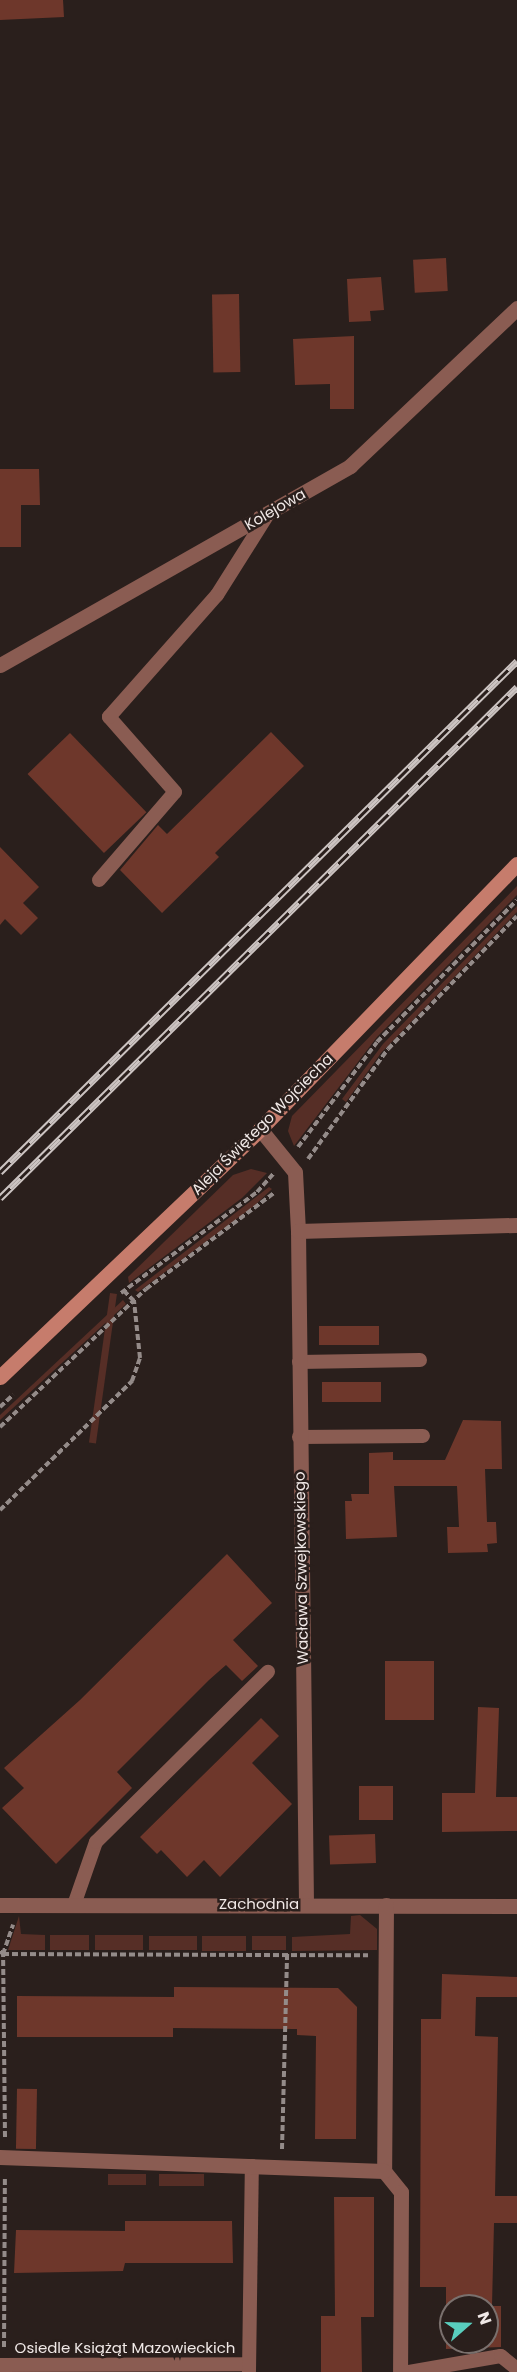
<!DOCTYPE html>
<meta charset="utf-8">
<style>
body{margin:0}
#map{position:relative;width:517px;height:2372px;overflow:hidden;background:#2a1f1c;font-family:Poppins,sans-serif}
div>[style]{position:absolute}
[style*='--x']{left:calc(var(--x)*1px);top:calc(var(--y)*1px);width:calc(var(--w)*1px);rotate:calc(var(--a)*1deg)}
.green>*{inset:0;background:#562e26;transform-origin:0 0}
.building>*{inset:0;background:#6e372b;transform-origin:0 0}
.path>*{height:4px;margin-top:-2px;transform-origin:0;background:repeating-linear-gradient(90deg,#948b89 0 6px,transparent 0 9px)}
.lane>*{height:14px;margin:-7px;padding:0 7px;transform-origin:7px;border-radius:7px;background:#8a5c52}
.street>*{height:15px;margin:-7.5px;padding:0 7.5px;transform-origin:7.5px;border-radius:7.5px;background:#8a5c52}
.secondary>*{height:15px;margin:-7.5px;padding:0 7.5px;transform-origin:7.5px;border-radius:7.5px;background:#c67c6c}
.rail>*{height:7px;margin-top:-3.5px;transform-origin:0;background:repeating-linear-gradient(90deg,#2a1f1c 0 14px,#ccc4c2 0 28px);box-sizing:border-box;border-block:2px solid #ccc4c2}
span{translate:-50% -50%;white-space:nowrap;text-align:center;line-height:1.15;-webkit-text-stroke:5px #2a1f1c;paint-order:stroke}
.street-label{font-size:15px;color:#f1e9e7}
.north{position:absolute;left:439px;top:2294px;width:60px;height:60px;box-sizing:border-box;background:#2a1f1c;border:2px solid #7a706d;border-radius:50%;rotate:70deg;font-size:16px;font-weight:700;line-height:24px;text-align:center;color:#f1e9e7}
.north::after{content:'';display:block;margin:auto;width:21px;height:27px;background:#59cebe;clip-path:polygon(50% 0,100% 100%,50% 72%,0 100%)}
</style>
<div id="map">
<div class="green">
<div style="clip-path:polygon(517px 886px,517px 895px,377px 1037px,294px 1146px,288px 1131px,292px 1116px)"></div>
<div style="clip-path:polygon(517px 906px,517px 912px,381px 1053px,346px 1102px,342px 1099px,383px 1044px)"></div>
<div style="clip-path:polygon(251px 1169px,267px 1173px,242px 1198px,129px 1283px,128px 1277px,233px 1175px)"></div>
<div style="clip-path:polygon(269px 1187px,272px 1189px,254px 1206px,138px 1292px,135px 1290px)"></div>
<div style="left:110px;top:1293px;width:7px;height:151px;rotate:8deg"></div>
<div style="clip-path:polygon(123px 1300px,126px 1304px,0 1420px,0 1415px)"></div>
<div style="clip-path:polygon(360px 1915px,377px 1929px,377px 1950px,292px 1951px,292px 1937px,350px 1934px,351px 1916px)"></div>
<div style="clip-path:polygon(19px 1916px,21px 1934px,45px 1935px,45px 1950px,8px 1950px)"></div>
<div style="left:50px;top:1935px;width:39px;height:15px"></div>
<div style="left:143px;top:1935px;width:15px;height:48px;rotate:90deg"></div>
<div style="left:149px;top:1936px;width:48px;height:14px"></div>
<div style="left:202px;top:1936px;width:44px;height:15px"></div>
<div style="left:252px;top:1936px;width:34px;height:14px"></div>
<div style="left:108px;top:2174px;width:38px;height:11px"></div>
<div style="left:204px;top:2174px;width:12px;height:45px;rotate:90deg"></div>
</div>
<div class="building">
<div style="clip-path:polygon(0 0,63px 0,64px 17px,0 20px)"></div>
<div style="left:446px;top:258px;width:33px;height:33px;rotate:87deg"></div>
<div style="clip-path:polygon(381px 277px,384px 310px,370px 311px,371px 321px,349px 322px,347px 279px)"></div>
<div style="left:239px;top:294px;width:78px;height:27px;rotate:89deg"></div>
<div style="clip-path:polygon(354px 336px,354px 409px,330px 409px,330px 384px,295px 385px,293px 339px)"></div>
<div style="clip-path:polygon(0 469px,39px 469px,40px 505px,21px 505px,21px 547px,0 547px)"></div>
<div style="clip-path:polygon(271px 732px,304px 766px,215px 853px,219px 857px,162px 913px,120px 870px,158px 825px,167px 834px)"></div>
<div style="left:70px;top:733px;width:110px;height:59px;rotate:46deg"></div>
<div style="clip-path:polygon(0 847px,39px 887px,23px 903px,38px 918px,21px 935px,5px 919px,0 925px)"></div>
<div style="left:319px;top:1326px;width:60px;height:19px"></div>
<div style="left:381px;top:1382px;width:20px;height:59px;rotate:90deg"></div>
<div style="clip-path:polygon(463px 1420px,501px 1421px,502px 1469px,485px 1469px,487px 1522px,496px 1522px,497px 1543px,487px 1544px,488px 1552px,448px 1553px,447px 1527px,459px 1527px,457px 1486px,394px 1486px,397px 1537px,346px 1539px,345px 1501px,352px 1501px,351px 1494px,369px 1494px,369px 1453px,393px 1452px,393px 1460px,445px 1460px)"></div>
<div style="clip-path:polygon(227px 1554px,272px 1603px,233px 1640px,258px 1666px,242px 1681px,226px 1665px,209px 1680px,117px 1772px,132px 1788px,56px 1864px,2px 1808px,24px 1788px,4px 1768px,80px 1700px)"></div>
<div style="left:385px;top:1661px;width:49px;height:59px"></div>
<div style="clip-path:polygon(478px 1707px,499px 1708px,496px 1797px,517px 1797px,517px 1831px,442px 1832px,442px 1793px,475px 1793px)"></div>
<div style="clip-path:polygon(261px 1718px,279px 1736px,252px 1763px,292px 1804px,220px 1877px,204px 1860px,187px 1877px,161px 1850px,157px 1854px,140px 1837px)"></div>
<div style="left:359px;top:1786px;width:34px;height:34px"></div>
<div style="left:375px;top:1834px;width:29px;height:46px;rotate:88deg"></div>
<div style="clip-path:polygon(evenodd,442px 1974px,517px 1977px,517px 1997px,476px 1997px,475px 2036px,498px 2037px,495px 2196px,517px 2196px,517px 2223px,494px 2223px,492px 2306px,501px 2306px,501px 2347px,446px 2349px,446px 2287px,420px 2287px,421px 2019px,441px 2019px,442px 1974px,451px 2306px,487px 2306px,487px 2342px,451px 2342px,451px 2306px)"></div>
<div style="clip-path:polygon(174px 1987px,338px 1988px,357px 2007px,356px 2139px,315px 2139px,316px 2036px,297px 2035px,297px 2029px,173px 2028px,173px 2037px,17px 2037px,17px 1996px,174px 1997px)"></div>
<div style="left:37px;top:2089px;width:60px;height:20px;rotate:91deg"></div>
<div style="clip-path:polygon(334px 2197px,374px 2197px,374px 2317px,361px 2317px,362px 2372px,321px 2372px,321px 2316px,335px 2316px)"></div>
<div style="clip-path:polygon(125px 2221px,232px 2221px,233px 2263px,125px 2263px,123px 2271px,14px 2273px,16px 2230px,125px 2231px)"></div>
</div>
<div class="path">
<div style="--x:298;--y:1147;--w:131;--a:-53"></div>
<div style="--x:377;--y:1042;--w:199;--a:-45.4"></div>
<div style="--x:308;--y:1159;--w:136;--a:-54"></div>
<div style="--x:388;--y:1049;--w:185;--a:-45.9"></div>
<div style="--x:121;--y:1293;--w:169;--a:-36.6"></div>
<div style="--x:257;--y:1192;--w:24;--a:-48"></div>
<div style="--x:0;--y:1407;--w:18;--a:-43"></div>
<div style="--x:0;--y:1427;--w:201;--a:-43.4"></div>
<div style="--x:146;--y:1289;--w:161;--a:-36.9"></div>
<div style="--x:0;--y:1510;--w:185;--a:-44.3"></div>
<div style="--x:132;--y:1381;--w:24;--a:-71"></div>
<div style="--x:140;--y:1358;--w:57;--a:-96"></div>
<div style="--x:134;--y:1301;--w:16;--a:-135"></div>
<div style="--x:0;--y:1951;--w:4;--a:45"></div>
<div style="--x:3;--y:1954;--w:31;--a:-71"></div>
<div style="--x:5;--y:2137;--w:183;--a:-90.6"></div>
<div style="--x:3;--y:1954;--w:365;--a:0.2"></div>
<div style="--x:282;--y:2149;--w:195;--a:-88.5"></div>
<div style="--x:4;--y:2347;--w:169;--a:-89.7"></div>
</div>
<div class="lane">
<div style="--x:99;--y:880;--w:116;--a:-49.2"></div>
<div style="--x:175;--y:792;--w:100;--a:-131.3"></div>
<div style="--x:109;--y:717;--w:163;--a:-48.5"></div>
<div style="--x:217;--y:595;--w:96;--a:-57.8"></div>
<div style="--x:299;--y:1362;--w:121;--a:-0.9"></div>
<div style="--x:299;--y:1437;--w:124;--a:-0.5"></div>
<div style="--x:74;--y:1905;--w:67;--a:-70.8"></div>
<div style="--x:96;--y:1842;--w:242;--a:-44.7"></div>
<div style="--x:0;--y:2365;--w:249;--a:-0.2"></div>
<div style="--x:249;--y:2371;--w:205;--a:-89.2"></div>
<div style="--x:409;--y:2372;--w:93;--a:-9.9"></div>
<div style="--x:501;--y:2356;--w:21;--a:39"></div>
</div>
<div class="street">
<div style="--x:0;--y:665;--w:403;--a:-29.6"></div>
<div style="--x:350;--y:466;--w:230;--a:-43.4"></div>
<div style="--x:260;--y:1129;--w:55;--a:50.9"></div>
<div style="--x:295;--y:1172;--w:59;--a:87.1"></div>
<div style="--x:306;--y:1904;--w:673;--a:-90.68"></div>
<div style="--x:298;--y:1231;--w:219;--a:-1.6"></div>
<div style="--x:0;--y:1905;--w:517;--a:0.11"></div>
<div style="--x:386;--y:1905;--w:266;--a:90.4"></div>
<div style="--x:384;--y:2171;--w:27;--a:51"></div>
<div style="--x:401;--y:2192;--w:180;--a:90.3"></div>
<div style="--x:0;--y:2157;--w:384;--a:2.1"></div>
</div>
<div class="secondary">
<div style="--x:0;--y:1377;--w:359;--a:-43.6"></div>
<div style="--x:260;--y:1129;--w:369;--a:-45.9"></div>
</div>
<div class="rail">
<div style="--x:0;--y:1172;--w:727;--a:-44.67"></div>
<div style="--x:0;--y:1198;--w:727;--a:-44.67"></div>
</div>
<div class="street-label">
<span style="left:275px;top:509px;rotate:-30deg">Kolejowa</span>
<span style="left:262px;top:1124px;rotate:-45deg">Aleja Świętego Wojciecha</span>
<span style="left:301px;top:1568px;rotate:-91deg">Wacława Szwejkowskiego</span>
<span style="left:259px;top:1904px">Zachodnia</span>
<span style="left:125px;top:2348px">Osiedle Książąt Mazowieckich</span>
</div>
<div class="north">N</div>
</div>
